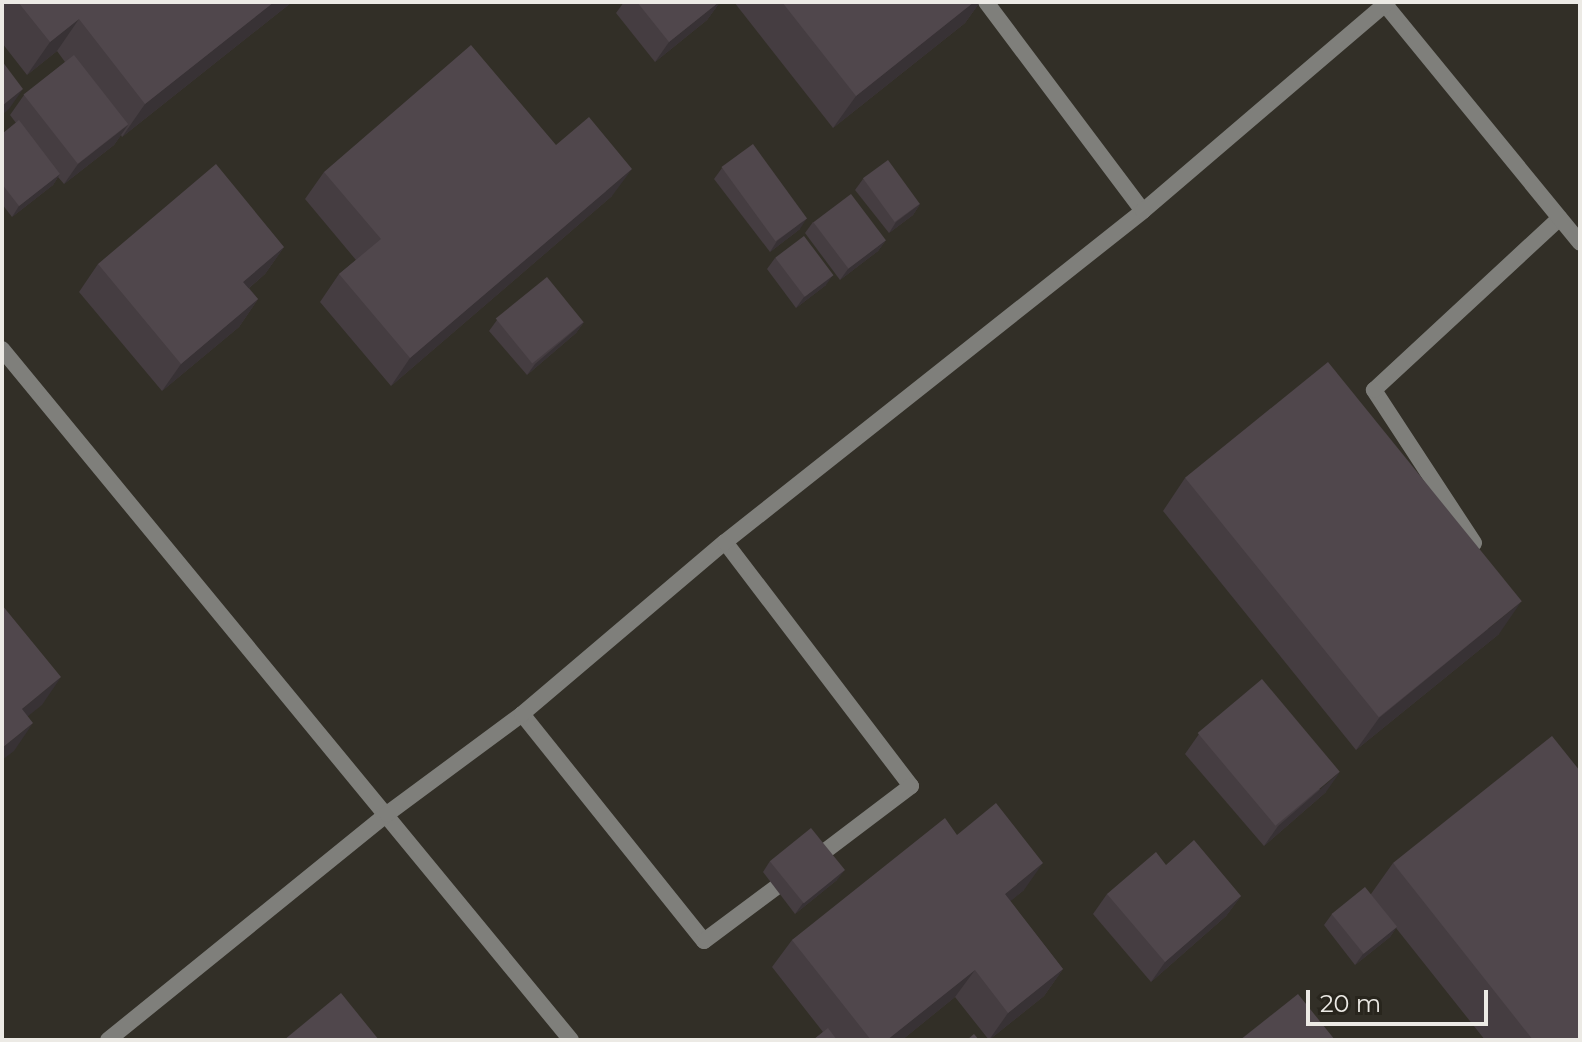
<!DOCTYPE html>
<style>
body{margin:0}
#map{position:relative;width:1582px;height:1042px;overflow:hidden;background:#322f27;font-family:Montserrat,sans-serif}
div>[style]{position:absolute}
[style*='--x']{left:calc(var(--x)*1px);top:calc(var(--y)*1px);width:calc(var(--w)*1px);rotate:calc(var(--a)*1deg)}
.service>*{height:16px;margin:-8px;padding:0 8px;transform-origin:8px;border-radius:8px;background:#7f7f7b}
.minor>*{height:16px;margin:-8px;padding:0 8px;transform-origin:8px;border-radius:8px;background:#7f7f7b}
.wall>*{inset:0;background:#453d41}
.shaded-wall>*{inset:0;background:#383235}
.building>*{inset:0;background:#50474c;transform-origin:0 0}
span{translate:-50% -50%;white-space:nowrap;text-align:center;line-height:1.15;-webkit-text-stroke:7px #28251d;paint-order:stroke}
.frame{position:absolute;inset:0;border:4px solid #eceae5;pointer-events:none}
.scale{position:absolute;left:1306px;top:990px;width:182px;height:36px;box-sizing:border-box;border:4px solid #eceae5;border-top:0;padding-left:10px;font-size:24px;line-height:28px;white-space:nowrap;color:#eceae5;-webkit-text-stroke:6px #28251d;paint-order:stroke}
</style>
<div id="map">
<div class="service">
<div style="--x:986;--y:2;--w:261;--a:53.1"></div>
<div style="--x:725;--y:542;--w:307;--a:52.7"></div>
<div style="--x:911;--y:786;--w:124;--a:142.9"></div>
<div style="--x:1474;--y:543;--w:183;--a:-123.2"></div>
<div style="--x:1374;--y:390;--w:253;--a:-42.8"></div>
<div style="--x:522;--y:714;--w:291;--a:51.3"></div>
<div style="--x:704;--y:941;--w:107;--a:-36.7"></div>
</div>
<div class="minor">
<div style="--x:1383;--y:2;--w:311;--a:50.7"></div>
<div style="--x:2;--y:349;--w:895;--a:50.53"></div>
<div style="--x:108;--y:1040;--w:359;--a:-39"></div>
<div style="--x:387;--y:814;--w:168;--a:-36.5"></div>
<div style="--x:522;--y:714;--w:266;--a:-40.3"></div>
<div style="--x:725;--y:542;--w:533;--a:-38.37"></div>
<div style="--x:1143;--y:211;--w:322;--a:-40.5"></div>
</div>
<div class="wall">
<div style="clip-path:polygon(2px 2px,292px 2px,122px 137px,121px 135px,114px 145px,64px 184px,58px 177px,53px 185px,12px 217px,2px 204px,2px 134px,16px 123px,10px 115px,24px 95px,65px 62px,57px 51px,27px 75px,2px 43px)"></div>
<div style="clip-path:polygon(624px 2px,720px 2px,707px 20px,655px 62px,616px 13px)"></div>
<div style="clip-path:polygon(734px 2px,980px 2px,965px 23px,833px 128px)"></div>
<div style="clip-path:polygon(556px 145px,612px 196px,391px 386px,320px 302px,339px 274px,356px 260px,305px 199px,324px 172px)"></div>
<div style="clip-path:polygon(722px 168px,800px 229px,770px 252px,714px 179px)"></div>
<div style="clip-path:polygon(863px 179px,920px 204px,913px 215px,889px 233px,855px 190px)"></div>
<div style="clip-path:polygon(813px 222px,886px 240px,878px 251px,840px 280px,805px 233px)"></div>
<div style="clip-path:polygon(284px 247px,265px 274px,249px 288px,258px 299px,239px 327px,162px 391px,79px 292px,98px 264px)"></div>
<div style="clip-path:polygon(775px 258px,826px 285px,796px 308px,767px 269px)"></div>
<div style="clip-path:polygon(497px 320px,584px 322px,576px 333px,527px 375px,489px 331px)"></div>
<div style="clip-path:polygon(1185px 478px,1499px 634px,1356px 750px,1163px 511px)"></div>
<div style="clip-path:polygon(1199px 734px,1326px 792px,1264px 846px,1185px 754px)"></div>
<div style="clip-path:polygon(957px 835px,1024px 890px,1010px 901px,1063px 969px,1044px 996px,989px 1040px,955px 997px,902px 1040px,813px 1040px,823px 1032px,772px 967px,792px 940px)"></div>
<div style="clip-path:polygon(770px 861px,837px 880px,795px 914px,763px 872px)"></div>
<div style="clip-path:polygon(1393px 863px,1580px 1040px,1485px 1040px,1396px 928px,1390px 937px,1355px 965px,1324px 925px,1332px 914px,1371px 894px)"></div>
<div style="clip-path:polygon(1166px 865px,1241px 896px,1226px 916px,1151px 982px,1093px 914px,1107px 894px)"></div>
</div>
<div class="shaded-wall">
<div style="clip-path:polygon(274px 2px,292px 2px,122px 137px,145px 104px)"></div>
<div style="clip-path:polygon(719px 2px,720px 2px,707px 20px,655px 62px,669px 42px)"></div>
<div style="clip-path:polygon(974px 2px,980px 2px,965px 23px,833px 128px,856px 96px)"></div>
<div style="clip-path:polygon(79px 19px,57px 51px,27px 75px,50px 42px)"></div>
<div style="clip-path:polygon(23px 89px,9px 109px,2px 115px,2px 106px)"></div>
<div style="clip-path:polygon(128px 125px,114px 145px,64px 184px,78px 164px)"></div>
<div style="clip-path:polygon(632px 169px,612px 196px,391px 386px,410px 358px)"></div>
<div style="clip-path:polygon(60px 174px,53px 185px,12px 217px,19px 206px)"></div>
<div style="clip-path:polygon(920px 204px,913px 215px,889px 233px,896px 222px)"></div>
<div style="clip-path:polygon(807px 218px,800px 229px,770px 252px,777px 241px)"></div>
<div style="clip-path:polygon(886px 240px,878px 251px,840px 280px,848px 269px)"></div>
<div style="clip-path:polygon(284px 247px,265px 274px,224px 309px,243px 282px)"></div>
<div style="clip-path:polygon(833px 275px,826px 285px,796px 308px,804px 297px)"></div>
<div style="clip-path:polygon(258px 299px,239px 327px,162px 391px,181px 364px)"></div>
<div style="clip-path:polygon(584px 322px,576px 333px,527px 375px,535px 364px)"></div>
<div style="clip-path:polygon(1521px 602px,1499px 634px,1356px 750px,1379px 718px)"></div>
<div style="clip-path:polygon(61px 677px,42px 705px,3px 736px,22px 709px)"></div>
<div style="clip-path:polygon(33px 723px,14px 751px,2px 760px,2px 748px)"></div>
<div style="clip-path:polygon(1340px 772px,1326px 792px,1264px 846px,1278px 826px)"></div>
<div style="clip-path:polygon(1043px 863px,1024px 890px,985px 922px,1005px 894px)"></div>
<div style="clip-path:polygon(845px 870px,837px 880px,795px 914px,803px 903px)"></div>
<div style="clip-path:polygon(1241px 896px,1226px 916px,1151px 982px,1165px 962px)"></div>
<div style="clip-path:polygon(1397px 927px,1390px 937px,1355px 965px,1363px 954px)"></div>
<div style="clip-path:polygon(1063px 969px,1044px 996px,989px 1040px,1008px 1013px)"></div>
<div style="clip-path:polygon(975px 970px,955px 997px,902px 1040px,887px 1040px)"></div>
</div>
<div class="building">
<div style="clip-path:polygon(18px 2px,274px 2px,145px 104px,79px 19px,50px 42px)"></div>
<div style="clip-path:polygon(637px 2px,719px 2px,669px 42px)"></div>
<div style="clip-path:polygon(782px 2px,974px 2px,856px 96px)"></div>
<div style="clip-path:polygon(471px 45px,556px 145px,589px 117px,632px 169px,410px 358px,339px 274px,381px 239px,324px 172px)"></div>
<div style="left:74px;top:55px;width:88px;height:64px;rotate:52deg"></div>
<div style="clip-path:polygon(2px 61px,23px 89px,2px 106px)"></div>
<div style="clip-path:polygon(19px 120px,60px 174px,19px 206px,2px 184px,2px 134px)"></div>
<div style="left:753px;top:144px;width:92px;height:39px;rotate:54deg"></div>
<div style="left:888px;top:160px;width:54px;height:31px;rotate:54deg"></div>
<div style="clip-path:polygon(216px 164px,284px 247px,243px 282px,258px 299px,181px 364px,98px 264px)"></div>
<div style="left:851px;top:194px;width:58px;height:47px;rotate:53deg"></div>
<div style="left:804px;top:236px;width:49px;height:36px;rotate:53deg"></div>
<div style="left:547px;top:277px;width:58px;height:66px;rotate:51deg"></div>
<div style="left:1328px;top:362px;width:308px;height:184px;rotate:51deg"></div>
<div style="clip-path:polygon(2px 605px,61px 677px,22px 709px,33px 723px,2px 748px)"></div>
<div style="left:1262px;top:679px;width:121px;height:84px;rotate:50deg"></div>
<div style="clip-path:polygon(1552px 736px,1580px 771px,1580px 1040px,1533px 1040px,1393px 863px)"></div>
<div style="clip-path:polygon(996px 803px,1043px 863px,1005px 894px,1063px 969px,1008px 1013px,975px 970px,887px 1040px,871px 1040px,792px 940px,945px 818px,957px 835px)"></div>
<div style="left:811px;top:828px;width:54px;height:53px;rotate:51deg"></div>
<div style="clip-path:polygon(1194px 840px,1241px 896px,1165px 962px,1107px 894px,1156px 852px,1166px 865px)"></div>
<div style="left:1365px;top:887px;width:51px;height:43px;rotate:51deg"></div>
<div style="clip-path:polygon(341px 993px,379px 1040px,284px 1040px)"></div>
<div style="clip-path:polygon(1298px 994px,1335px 1040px,1240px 1040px)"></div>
<div style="clip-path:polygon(828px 1028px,837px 1040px,813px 1040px)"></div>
<div style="clip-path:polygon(974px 1034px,979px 1040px,967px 1040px)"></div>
</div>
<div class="frame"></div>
<div class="scale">20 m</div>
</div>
